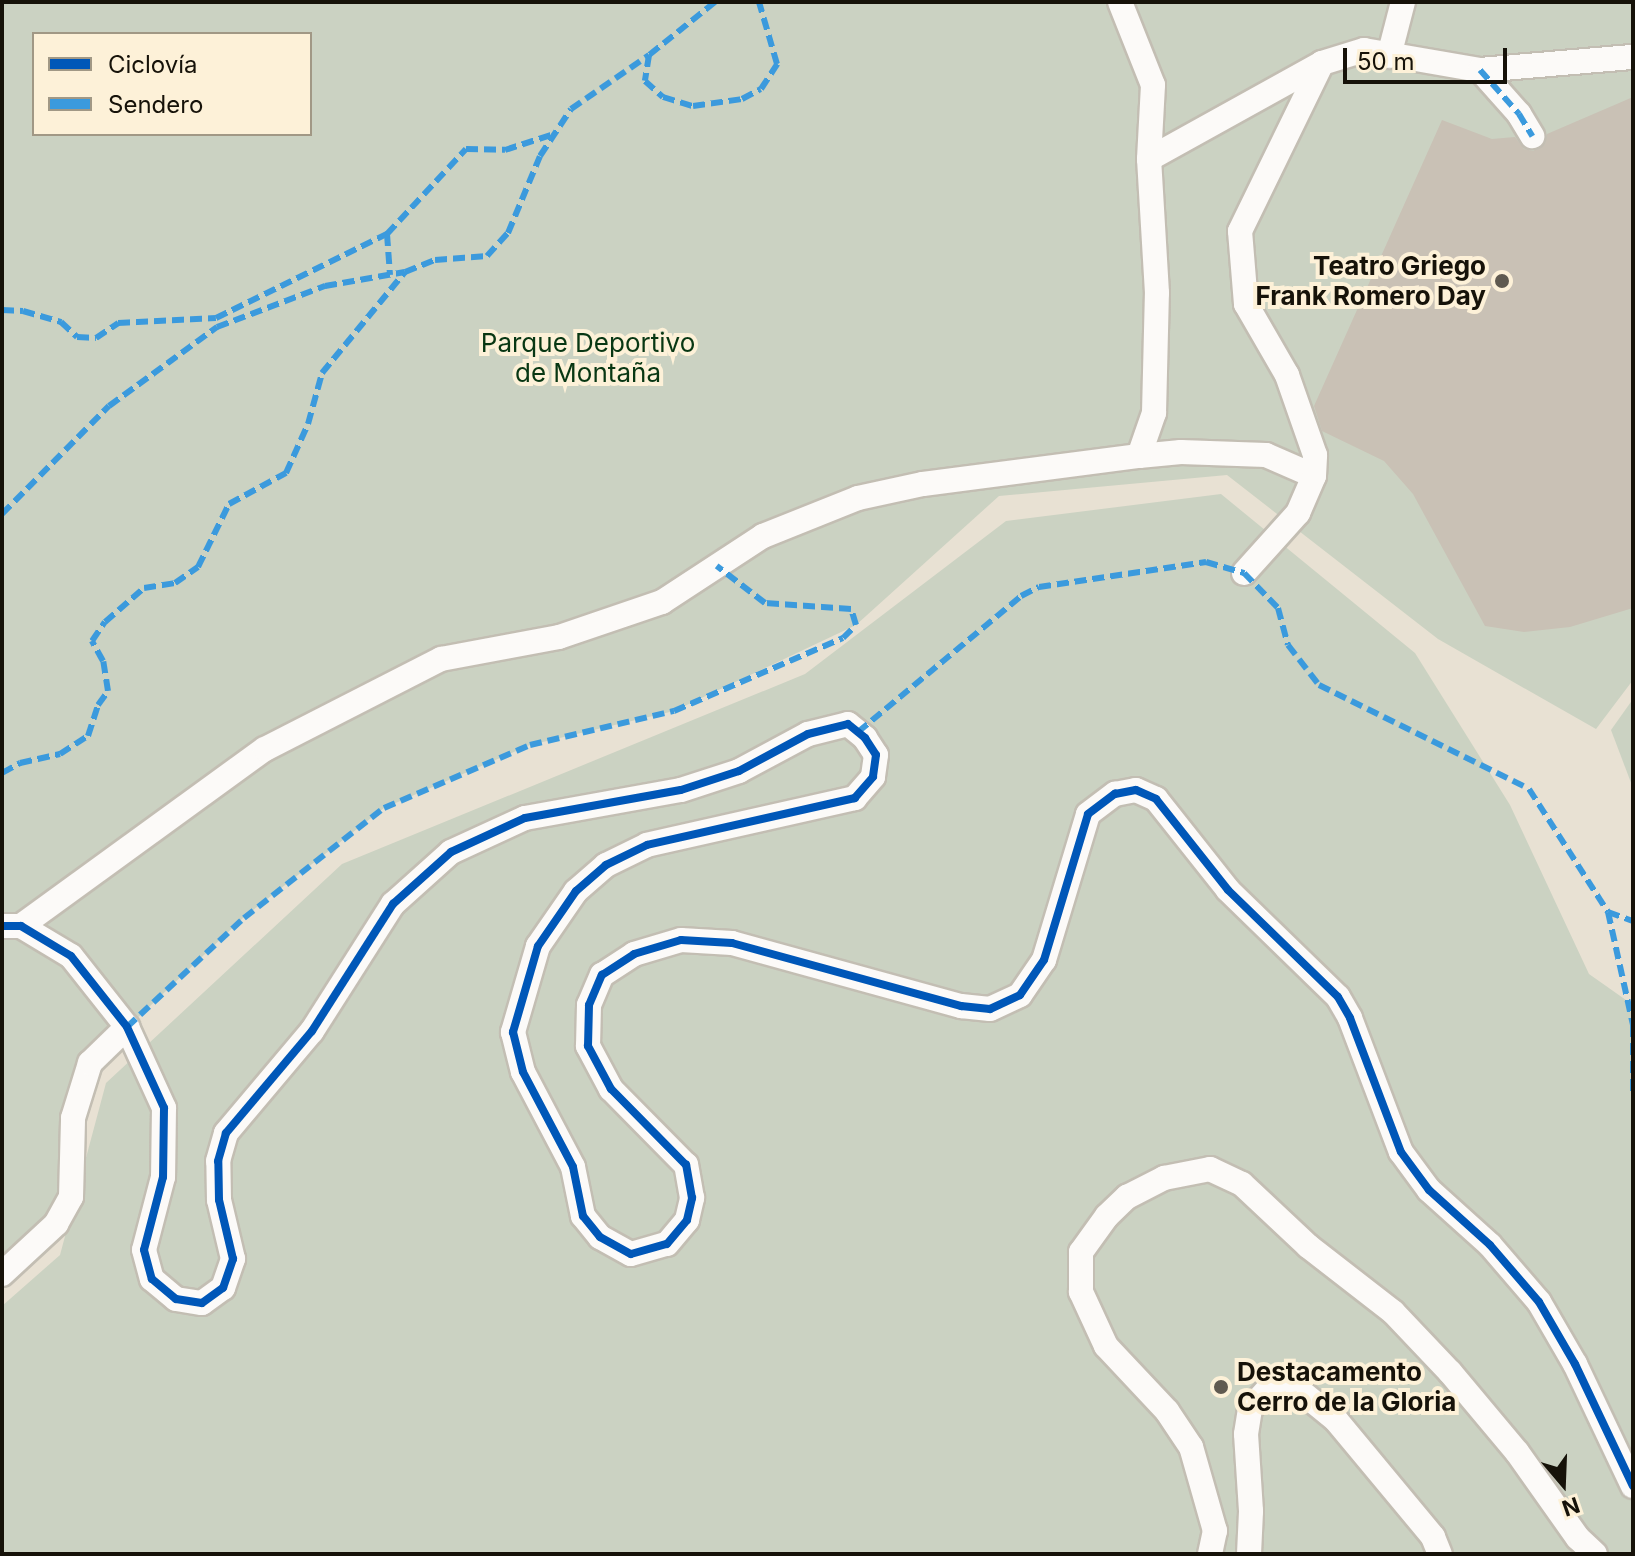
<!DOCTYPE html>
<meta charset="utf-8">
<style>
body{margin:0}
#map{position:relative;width:1635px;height:1556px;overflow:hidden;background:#e8e1d3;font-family:Inter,sans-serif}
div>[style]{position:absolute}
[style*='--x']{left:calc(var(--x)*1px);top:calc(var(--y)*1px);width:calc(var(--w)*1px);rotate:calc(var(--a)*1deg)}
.green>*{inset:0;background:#cbd2c2}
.building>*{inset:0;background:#c9c1b5}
.roads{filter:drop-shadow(2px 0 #c3beb3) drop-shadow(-2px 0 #c3beb3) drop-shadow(0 2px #c3beb3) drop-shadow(0 -2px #c3beb3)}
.minor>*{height:24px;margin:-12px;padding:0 12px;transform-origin:12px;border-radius:12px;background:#fcfaf8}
.quiet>*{height:6px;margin-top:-3px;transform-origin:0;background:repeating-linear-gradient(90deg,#3b9add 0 12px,transparent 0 18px)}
.cycleway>*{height:8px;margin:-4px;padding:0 4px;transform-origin:4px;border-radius:4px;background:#0057b8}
.dots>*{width:22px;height:22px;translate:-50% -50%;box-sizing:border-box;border:4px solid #fdf1d8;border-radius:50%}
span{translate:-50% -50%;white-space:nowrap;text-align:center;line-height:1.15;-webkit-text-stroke:8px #fdf1d8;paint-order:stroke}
.poi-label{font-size:26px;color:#161209;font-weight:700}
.right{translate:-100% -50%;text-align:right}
.left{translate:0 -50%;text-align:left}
.park-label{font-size:26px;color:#083713}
.frame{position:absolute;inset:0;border:4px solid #161209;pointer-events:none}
.legend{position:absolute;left:32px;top:32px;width:280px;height:104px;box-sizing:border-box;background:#fdf1d8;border:2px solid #a19885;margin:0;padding:10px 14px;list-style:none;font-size:24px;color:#161209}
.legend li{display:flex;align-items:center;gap:16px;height:40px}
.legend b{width:40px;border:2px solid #a19885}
.north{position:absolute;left:1523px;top:1444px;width:80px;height:80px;-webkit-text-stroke:6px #fdf1d8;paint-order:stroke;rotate:161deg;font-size:22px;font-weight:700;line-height:32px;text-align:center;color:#161209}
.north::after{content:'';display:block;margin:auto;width:28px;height:36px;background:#161209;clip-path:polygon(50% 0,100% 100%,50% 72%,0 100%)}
.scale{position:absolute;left:1343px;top:48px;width:164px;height:36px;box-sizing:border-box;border:4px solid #161209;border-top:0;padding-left:10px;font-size:24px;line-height:28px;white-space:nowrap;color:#161209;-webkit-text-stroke:6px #fdf1d8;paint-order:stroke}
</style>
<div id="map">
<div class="green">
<div style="clip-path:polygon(evenodd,2px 2px,1633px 2px,1633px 680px,1596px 729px,1438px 639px,1227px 475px,999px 496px,856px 625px,674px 711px,530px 745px,384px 808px,244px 917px,90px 1063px,56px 1224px,2px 1274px,2px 2px,34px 34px,310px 34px,310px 134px,34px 134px,34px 34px)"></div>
<div style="clip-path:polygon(1221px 494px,1415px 653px,1510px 805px,1589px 974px,1633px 1005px,1633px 1554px,2px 1554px,2px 1306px,60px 1255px,106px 1083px,342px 864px,805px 674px,1006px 521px)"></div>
<div style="clip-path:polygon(1633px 699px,1633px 788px,1611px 730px)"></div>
</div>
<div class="building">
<div style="clip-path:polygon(1633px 97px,1633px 608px,1570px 627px,1524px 632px,1485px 626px,1413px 494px,1384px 461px,1322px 431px,1314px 406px,1442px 120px,1492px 139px,1515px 137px,1524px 149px,1533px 151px,1545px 144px,1547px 134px)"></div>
</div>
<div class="roads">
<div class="minor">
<div style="--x:1389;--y:56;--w:56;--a:-75.5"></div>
<div style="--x:1480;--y:70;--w:59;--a:48.4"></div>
<div style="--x:1519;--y:114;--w:26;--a:59"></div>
<div style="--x:1149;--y:159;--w:198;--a:-29"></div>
<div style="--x:1322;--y:63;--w:44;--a:-17.2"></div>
<div style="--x:1364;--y:50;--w:118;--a:9.8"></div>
<div style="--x:1480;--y:70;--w:154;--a:-4.9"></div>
<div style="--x:1139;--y:456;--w:42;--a:-5.4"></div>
<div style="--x:1181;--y:452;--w:85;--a:2"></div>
<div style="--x:1266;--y:455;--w:52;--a:23.6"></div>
<div style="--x:1244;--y:573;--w:81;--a:-48"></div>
<div style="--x:1298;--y:513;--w:40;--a:-66.6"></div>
<div style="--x:1314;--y:476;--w:21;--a:-87"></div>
<div style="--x:1315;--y:455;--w:85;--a:-109.3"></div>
<div style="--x:1287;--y:375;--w:82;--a:-120"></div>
<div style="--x:1246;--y:304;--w:73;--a:-94.7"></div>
<div style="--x:1240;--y:231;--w:187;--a:-64"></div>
<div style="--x:2;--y:926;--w:19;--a:0"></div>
<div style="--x:21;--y:926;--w:58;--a:31"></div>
<div style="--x:71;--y:956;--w:90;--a:51.7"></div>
<div style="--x:127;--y:1027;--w:89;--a:65.4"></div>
<div style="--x:164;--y:1108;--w:69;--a:90.8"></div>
<div style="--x:163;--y:1177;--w:75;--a:104.6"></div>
<div style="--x:144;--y:1250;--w:30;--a:75"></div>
<div style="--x:152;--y:1279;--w:31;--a:40"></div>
<div style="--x:176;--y:1299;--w:26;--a:9"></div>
<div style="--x:202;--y:1303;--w:26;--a:-36"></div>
<div style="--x:223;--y:1288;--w:31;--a:-71"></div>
<div style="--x:233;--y:1259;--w:61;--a:-103.3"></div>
<div style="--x:219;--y:1200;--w:39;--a:-91"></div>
<div style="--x:218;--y:1161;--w:29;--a:-74"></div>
<div style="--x:226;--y:1133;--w:133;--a:-49.9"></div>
<div style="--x:312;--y:1031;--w:151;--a:-57.5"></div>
<div style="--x:393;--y:904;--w:78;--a:-41.9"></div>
<div style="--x:451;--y:852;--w:81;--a:-24.7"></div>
<div style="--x:525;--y:818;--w:158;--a:-10.2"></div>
<div style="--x:681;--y:790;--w:61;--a:-18.1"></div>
<div style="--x:739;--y:771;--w:78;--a:-28.2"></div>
<div style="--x:808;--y:734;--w:41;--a:-14"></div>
<div style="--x:848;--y:724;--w:22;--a:39"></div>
<div style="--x:865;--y:738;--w:20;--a:57"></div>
<div style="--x:876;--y:755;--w:22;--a:98"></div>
<div style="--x:873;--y:777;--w:28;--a:131"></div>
<div style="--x:855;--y:798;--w:213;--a:167.3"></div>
<div style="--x:647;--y:845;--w:46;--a:154"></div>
<div style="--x:606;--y:865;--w:40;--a:139"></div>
<div style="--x:576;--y:891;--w:67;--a:124.6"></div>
<div style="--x:538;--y:946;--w:90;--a:106.2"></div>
<div style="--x:513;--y:1032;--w:41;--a:76"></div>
<div style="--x:523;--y:1072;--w:107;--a:62.2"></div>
<div style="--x:573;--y:1167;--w:50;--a:78.5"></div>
<div style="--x:583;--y:1216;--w:27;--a:51"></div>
<div style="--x:600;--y:1237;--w:35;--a:29"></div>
<div style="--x:631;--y:1254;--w:37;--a:-16"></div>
<div style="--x:667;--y:1244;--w:31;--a:-50"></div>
<div style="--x:687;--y:1220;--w:23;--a:-77"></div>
<div style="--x:692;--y:1198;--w:34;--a:-100"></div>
<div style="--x:686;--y:1165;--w:107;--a:-134.6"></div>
<div style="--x:611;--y:1089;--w:49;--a:-118.1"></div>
<div style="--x:588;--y:1046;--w:41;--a:-88.6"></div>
<div style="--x:589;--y:1005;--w:33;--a:-67"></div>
<div style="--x:602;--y:975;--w:38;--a:-33"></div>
<div style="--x:634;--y:954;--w:49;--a:-16.6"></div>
<div style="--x:681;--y:940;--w:51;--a:3.4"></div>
<div style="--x:732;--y:943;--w:238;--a:15.4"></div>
<div style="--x:961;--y:1006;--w:29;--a:6"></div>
<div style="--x:990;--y:1009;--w:33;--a:-25"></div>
<div style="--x:1020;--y:995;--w:42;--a:-55.6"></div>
<div style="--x:1044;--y:960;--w:152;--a:-73.2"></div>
<div style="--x:1088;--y:814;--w:34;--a:-37"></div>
<div style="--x:1115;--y:794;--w:21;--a:-11"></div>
<div style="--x:1136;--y:790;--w:22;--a:24"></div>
<div style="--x:1156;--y:799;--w:116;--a:51.6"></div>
<div style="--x:1228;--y:890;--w:153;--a:44.2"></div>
<div style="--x:1338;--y:997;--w:24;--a:60"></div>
<div style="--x:1350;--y:1018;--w:143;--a:69.2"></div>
<div style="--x:1401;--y:1152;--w:47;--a:53.6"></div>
<div style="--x:1429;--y:1190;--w:82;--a:42"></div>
<div style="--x:1490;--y:1245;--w:75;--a:49.3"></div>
<div style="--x:1539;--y:1302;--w:72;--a:59.9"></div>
<div style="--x:1575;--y:1364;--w:135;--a:64.6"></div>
<div style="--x:21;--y:926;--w:301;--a:-36"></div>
<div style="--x:265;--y:749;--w:198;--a:-27.1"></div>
<div style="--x:441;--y:659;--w:120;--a:-10.6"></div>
<div style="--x:559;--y:637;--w:109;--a:-18.8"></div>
<div style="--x:662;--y:602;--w:121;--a:-33.2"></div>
<div style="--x:763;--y:536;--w:102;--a:-21.8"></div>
<div style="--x:858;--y:498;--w:66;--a:-12.2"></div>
<div style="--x:923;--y:484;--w:218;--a:-7.4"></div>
<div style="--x:1139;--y:456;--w:46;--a:-70.8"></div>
<div style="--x:1154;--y:413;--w:120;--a:-88.6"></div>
<div style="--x:1157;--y:293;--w:134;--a:-93.4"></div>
<div style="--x:1149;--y:159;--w:74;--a:-86.9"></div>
<div style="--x:1153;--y:85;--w:89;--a:-111.7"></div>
<div style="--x:2;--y:1274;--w:74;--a:-42.8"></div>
<div style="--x:56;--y:1224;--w:31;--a:-61"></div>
<div style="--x:71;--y:1197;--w:79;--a:-88.5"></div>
<div style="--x:73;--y:1118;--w:58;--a:-72.8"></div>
<div style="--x:90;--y:1063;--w:52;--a:-44.2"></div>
<div style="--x:1210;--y:1554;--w:24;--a:-78"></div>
<div style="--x:1215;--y:1531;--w:87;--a:-105.9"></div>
<div style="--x:1191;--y:1447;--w:43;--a:-123.7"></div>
<div style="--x:1167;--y:1411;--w:89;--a:-133.2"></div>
<div style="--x:1106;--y:1346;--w:60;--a:-114.8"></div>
<div style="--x:1081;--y:1292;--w:40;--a:-90"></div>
<div style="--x:1081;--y:1252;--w:44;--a:-54.2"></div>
<div style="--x:1107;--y:1216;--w:28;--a:-44"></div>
<div style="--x:1127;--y:1197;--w:42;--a:-27.2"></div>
<div style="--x:1164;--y:1178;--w:47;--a:-11.1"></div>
<div style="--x:1210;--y:1169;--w:35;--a:25"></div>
<div style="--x:1242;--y:1184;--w:91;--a:43.2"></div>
<div style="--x:1308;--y:1246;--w:108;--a:37.8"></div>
<div style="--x:1393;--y:1312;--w:83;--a:46.5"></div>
<div style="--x:1450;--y:1372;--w:104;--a:50.1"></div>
<div style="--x:1517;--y:1452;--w:105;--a:54.7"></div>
<div style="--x:1578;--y:1538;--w:23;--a:43"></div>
<div style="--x:1249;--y:1554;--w:43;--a:-87.3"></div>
<div style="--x:1251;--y:1511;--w:77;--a:-93.7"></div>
<div style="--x:1246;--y:1434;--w:25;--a:-81"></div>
<div style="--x:1250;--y:1409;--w:28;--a:-48"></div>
<div style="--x:1269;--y:1388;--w:30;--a:4"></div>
<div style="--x:1299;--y:1390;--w:48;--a:39"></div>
<div style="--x:1336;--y:1420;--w:152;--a:50.3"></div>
<div style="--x:1433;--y:1537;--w:18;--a:68"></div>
</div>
</div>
<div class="quiet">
<div style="--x:715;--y:2;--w:85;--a:141.2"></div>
<div style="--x:649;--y:55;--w:26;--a:99"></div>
<div style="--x:645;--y:81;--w:24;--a:42"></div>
<div style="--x:663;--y:97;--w:31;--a:17"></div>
<div style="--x:693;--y:106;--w:49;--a:-8.1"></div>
<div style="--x:742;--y:99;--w:21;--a:-28"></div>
<div style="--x:761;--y:89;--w:30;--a:-57"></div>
<div style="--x:777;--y:64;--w:65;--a:-106.2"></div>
<div style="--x:1480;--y:70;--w:59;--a:48.4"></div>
<div style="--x:1519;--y:114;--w:26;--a:59"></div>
<div style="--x:387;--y:234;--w:41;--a:85.8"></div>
<div style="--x:2;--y:310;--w:21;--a:3"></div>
<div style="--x:23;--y:311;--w:40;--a:16"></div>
<div style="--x:61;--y:322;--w:22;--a:43"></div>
<div style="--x:77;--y:337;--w:19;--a:3"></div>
<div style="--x:96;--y:338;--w:27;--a:-34"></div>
<div style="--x:118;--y:323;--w:98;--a:-2.9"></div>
<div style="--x:216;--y:318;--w:191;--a:-26.2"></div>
<div style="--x:387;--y:234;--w:116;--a:-47.1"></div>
<div style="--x:466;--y:149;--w:39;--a:1"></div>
<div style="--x:505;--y:150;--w:52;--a:-18.1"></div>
<div style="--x:2;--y:514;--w:152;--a:-45.3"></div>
<div style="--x:109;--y:406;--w:134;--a:-36.2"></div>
<div style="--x:217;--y:327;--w:116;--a:-20.8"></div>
<div style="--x:325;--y:286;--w:81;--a:-9.9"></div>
<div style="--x:858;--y:732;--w:212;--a:-39.8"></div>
<div style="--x:1021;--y:596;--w:20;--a:-27"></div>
<div style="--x:1039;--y:587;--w:169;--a:-8.5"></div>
<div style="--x:1206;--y:562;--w:40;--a:16"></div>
<div style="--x:1244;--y:573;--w:49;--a:45.8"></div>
<div style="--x:1278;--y:608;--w:38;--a:75"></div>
<div style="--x:1288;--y:645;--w:51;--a:52.2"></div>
<div style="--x:1319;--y:685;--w:234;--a:26.3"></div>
<div style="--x:1529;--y:789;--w:146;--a:57.3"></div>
<div style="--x:1608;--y:912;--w:27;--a:20"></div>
<div style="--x:2;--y:755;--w:1;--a:0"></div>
<div style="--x:2;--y:773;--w:21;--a:-29"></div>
<div style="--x:20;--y:763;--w:41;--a:-12.7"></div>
<div style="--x:60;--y:754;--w:33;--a:-33"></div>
<div style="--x:88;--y:736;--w:33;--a:-72"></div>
<div style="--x:98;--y:705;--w:17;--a:-54"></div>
<div style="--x:108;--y:691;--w:30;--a:-99"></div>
<div style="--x:103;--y:661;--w:23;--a:-119"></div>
<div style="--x:92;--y:641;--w:23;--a:-56"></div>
<div style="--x:105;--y:622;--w:52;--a:-41.1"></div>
<div style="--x:144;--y:588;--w:31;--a:-9"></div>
<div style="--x:175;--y:583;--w:28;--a:-35"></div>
<div style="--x:198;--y:567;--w:70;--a:-63.8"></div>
<div style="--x:229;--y:504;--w:65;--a:-28.5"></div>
<div style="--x:286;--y:473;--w:54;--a:-65.8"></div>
<div style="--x:308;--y:424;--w:53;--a:-74.6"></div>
<div style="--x:322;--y:373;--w:131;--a:-50.6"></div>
<div style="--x:405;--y:272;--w:32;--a:-22"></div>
<div style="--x:435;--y:260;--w:52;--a:-4.4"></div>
<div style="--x:487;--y:256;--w:31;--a:-48"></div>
<div style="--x:508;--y:233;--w:83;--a:-67.4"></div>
<div style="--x:540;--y:156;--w:56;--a:-56.6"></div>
<div style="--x:571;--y:109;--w:95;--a:-34.7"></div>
<div style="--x:1608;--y:912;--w:116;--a:77.5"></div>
<div style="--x:1633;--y:1025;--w:71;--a:90"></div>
<div style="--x:127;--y:1027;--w:160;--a:-43"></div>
<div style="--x:244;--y:918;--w:178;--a:-38.2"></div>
<div style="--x:384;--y:808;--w:159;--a:-23.3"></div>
<div style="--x:530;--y:745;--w:148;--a:-13.3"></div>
<div style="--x:674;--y:711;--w:184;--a:-23.4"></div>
<div style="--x:843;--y:638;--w:18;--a:-45"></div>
<div style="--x:856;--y:625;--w:17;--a:-107"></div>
<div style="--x:851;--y:609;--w:86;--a:-176"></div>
<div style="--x:765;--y:603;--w:61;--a:-142.4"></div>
</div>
<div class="cycleway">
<div style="--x:2;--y:926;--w:19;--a:0"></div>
<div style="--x:21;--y:926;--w:58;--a:31"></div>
<div style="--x:71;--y:956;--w:90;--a:51.7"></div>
<div style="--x:127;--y:1027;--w:89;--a:65.4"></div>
<div style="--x:164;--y:1108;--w:69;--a:90.8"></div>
<div style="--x:163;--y:1177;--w:75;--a:104.6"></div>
<div style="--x:144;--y:1250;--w:30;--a:75"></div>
<div style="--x:152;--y:1279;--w:31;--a:40"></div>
<div style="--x:176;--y:1299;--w:26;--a:9"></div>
<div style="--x:202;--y:1303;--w:26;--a:-36"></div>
<div style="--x:223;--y:1288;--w:31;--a:-71"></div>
<div style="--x:233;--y:1259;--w:61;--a:-103.3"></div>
<div style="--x:219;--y:1200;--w:39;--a:-91"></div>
<div style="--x:218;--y:1161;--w:29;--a:-74"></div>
<div style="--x:226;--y:1133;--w:133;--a:-49.9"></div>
<div style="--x:312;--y:1031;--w:151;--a:-57.5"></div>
<div style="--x:393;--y:904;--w:78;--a:-41.9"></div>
<div style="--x:451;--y:852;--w:81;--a:-24.7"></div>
<div style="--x:525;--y:818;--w:158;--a:-10.2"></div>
<div style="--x:681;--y:790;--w:61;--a:-18.1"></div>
<div style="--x:739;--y:771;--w:78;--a:-28.2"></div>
<div style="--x:808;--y:734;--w:41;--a:-14"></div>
<div style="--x:848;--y:724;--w:22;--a:39"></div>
<div style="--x:865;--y:738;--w:20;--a:57"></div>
<div style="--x:876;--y:755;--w:22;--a:98"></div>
<div style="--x:873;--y:777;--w:28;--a:131"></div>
<div style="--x:855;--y:798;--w:213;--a:167.3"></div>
<div style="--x:647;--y:845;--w:46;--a:154"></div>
<div style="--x:606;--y:865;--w:40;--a:139"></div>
<div style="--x:576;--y:891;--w:67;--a:124.6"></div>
<div style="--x:538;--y:946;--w:90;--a:106.2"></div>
<div style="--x:513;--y:1032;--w:41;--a:76"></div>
<div style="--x:523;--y:1072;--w:107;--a:62.2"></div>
<div style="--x:573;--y:1167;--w:50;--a:78.5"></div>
<div style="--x:583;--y:1216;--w:27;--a:51"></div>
<div style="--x:600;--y:1237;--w:35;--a:29"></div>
<div style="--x:631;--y:1254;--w:37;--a:-16"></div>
<div style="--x:667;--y:1244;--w:31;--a:-50"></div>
<div style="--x:687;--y:1220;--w:23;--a:-77"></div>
<div style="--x:692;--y:1198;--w:34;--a:-100"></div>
<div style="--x:686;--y:1165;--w:107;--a:-134.6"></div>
<div style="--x:611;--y:1089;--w:49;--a:-118.1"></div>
<div style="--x:588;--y:1046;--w:41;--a:-88.6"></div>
<div style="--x:589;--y:1005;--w:33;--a:-67"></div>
<div style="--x:602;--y:975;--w:38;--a:-33"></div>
<div style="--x:634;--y:954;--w:49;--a:-16.6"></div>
<div style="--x:681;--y:940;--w:51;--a:3.4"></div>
<div style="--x:732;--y:943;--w:238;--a:15.4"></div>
<div style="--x:961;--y:1006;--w:29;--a:6"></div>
<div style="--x:990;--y:1009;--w:33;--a:-25"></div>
<div style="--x:1020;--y:995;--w:42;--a:-55.6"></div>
<div style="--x:1044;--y:960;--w:152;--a:-73.2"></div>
<div style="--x:1088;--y:814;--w:34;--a:-37"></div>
<div style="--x:1115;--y:794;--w:21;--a:-11"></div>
<div style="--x:1136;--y:790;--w:22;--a:24"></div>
<div style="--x:1156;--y:799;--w:116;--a:51.6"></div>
<div style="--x:1228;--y:890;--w:153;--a:44.2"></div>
<div style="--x:1338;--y:997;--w:24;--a:60"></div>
<div style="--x:1350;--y:1018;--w:143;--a:69.2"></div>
<div style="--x:1401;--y:1152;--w:47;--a:53.6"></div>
<div style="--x:1429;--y:1190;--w:82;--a:42"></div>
<div style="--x:1490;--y:1245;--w:75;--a:49.3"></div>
<div style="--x:1539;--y:1302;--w:72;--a:59.9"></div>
<div style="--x:1575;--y:1364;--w:135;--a:64.6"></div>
</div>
<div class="dots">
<div style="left:1502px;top:281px;background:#605a50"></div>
<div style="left:1221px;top:1387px;background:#605a50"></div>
</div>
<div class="poi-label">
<span class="right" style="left:1486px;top:281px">Teatro Griego<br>Frank Romero Day</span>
<span class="left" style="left:1237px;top:1387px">Destacamento<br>Cerro de la Gloria</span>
</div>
<div class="park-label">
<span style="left:588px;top:358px">Parque Deportivo<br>de Montaña</span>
</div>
<div class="frame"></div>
<ul class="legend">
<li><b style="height:10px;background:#0057b8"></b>Ciclovía</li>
<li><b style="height:10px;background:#3b9add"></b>Sendero</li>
</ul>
<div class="north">N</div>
<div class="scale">50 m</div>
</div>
